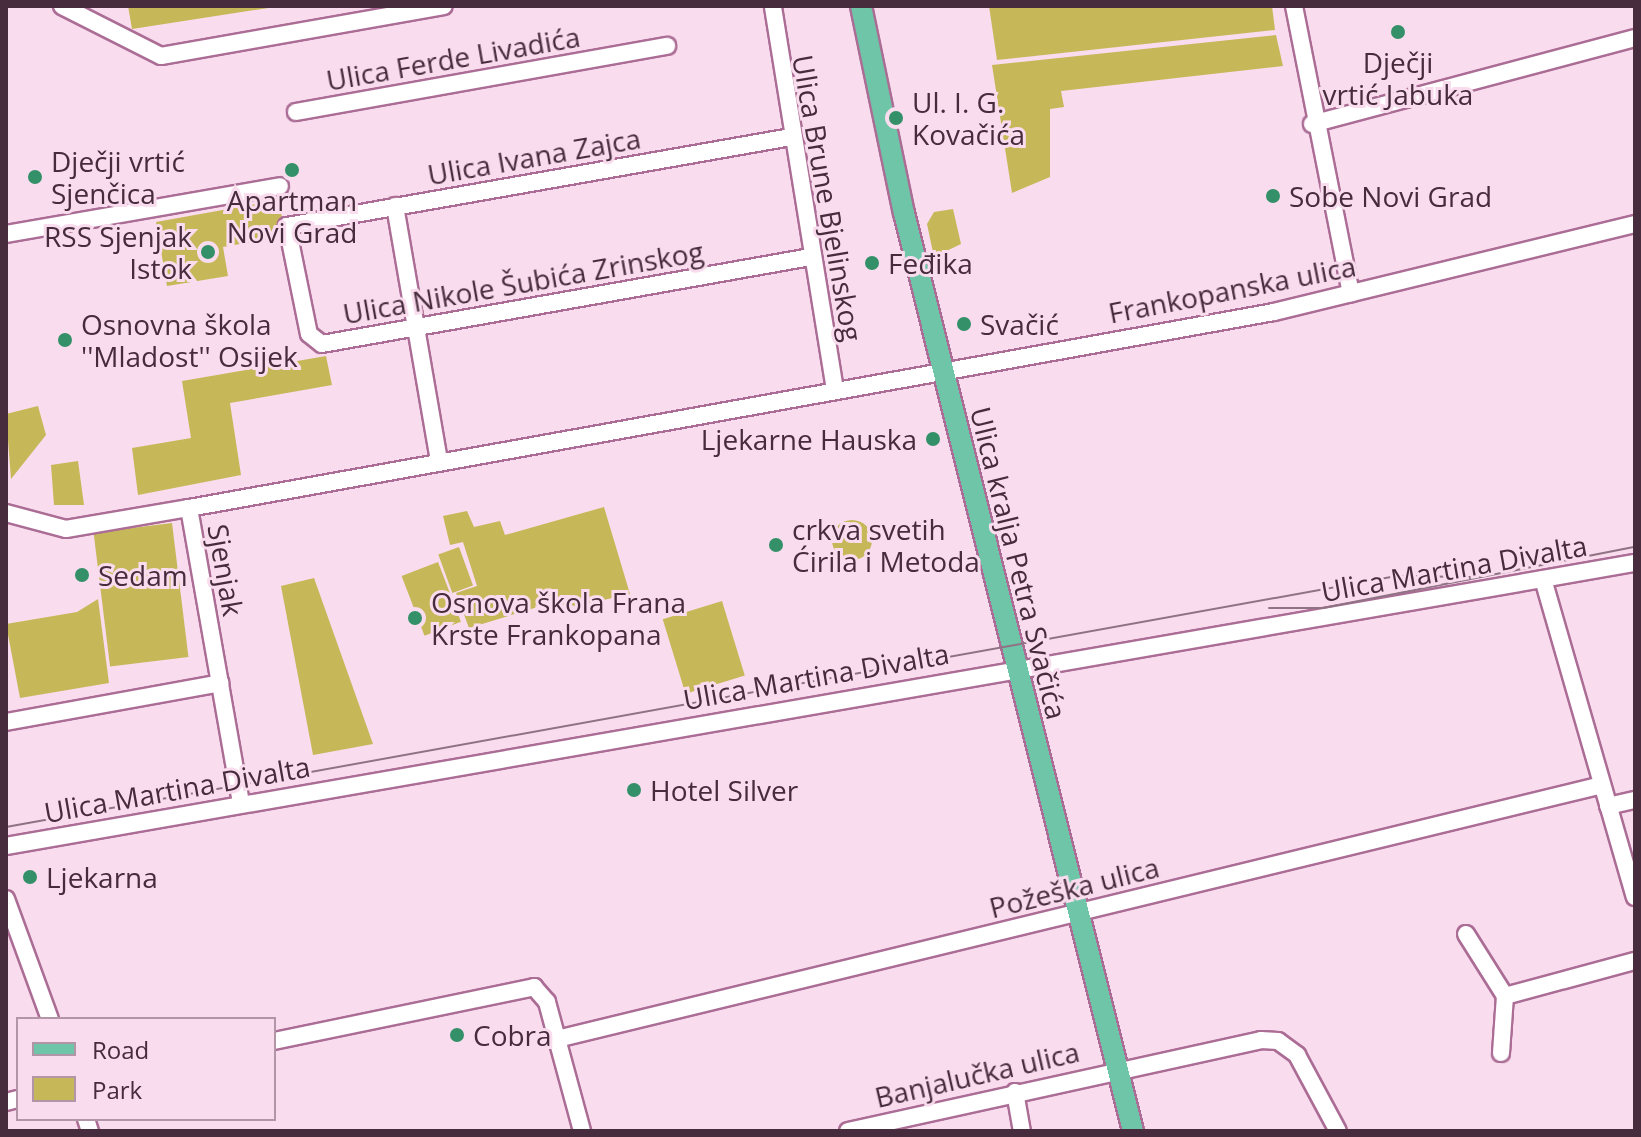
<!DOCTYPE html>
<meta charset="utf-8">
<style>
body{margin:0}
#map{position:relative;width:1641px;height:1137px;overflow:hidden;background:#f9dced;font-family:"Open Sans",sans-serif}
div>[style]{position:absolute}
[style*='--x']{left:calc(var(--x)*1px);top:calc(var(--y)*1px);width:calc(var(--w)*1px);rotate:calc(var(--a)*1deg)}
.green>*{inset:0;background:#c6b859;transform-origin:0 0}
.round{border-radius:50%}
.roads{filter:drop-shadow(2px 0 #ab6d95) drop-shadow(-2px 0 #ab6d95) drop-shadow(0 2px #ab6d95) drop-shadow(0 -2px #ab6d95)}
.minor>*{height:16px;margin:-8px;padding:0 8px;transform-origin:8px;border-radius:8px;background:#fff}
.major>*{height:20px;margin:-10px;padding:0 10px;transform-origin:10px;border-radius:10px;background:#6ec5a7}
.tram>*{height:2px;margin:-1px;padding:0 1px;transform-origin:1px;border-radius:1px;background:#8f7384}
.dots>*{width:22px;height:22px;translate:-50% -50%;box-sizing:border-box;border:4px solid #f9dced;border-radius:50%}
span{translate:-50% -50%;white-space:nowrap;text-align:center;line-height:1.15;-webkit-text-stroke:6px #f9dced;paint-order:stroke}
.street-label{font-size:28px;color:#472c3d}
.poi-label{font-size:28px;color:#472c3d}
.left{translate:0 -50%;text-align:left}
.right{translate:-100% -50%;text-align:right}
.frame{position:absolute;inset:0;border:8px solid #472c3d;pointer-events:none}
.legend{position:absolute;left:16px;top:1017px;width:260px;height:104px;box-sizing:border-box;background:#f9dced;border:2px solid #b296a7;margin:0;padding:10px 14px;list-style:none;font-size:24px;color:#472c3d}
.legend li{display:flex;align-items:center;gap:16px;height:40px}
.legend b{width:40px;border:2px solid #b296a7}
</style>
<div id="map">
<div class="green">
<div style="clip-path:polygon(128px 6px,281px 6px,132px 29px)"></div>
<div style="clip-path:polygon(989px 6px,1272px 6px,1275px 30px,997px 60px)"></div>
<div style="clip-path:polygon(1276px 35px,1283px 66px,1061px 91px,1064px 107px,1050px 109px,1050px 177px,1012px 193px,992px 65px)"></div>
<div style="clip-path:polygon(279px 200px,285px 236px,223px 247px,228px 276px,167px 286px,156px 222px)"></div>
<div style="clip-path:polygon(953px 209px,961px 244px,934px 257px,927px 224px,934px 212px)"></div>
<div style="clip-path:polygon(326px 356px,332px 385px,230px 403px,241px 475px,138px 495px,132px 448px,191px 438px,182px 381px)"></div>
<div style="clip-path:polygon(38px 406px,46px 435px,11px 479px,6px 414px)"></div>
<div style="clip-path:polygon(78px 461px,84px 505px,54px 505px,51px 465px)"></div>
<div style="clip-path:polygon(604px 507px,630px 594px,577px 606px,551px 603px,469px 628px,456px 593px,477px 586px,463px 542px,450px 545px,443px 516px,467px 511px,474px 527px,500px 521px,505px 535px)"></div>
<div class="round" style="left:832px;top:520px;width:40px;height:40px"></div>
<div style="left:172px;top:523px;width:135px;height:79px;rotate:83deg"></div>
<div style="left:459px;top:547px;width:41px;height:22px;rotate:70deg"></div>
<div style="left:438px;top:562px;width:64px;height:39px;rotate:69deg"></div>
<div style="clip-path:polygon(314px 578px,373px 744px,313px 755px,281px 586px)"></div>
<div style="clip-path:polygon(98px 599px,109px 683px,20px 698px,6px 624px,77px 612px)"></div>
<div style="left:722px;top:601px;width:78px;height:62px;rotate:73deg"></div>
</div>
<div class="roads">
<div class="minor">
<div style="--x:62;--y:6;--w:111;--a:26.8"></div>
<div style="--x:161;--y:56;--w:287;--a:-10"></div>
<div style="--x:1294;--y:6;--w:293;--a:78.8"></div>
<div style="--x:773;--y:7;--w:386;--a:80.8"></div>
<div style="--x:296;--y:112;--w:377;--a:-10.1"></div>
<div style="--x:1312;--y:124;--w:334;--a:-14.9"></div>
<div style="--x:791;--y:137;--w:512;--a:169.99"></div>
<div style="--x:287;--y:226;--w:110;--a:78.5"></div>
<div style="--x:309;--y:334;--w:16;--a:38"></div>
<div style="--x:322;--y:344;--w:497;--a:-10.1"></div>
<div style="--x:395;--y:206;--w:260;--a:80.2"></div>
<div style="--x:6;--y:234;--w:278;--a:-9.9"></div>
<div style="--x:189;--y:508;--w:300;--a:80"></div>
<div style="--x:6;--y:513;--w:62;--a:14.9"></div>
<div style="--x:66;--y:529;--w:125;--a:-9.7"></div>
<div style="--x:189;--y:508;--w:1103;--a:-10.24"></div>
<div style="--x:1274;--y:312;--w:372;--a:-13.7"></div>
<div style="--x:1543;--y:579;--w:331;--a:73.9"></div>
<div style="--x:6;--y:722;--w:218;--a:-10.3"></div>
<div style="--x:1608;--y:806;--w:28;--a:-13"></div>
<div style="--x:6;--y:846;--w:1653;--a:-9.86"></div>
<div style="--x:6;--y:899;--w:128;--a:69.9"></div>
<div style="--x:1466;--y:934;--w:73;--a:57.8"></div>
<div style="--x:1505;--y:996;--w:135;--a:-15.1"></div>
<div style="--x:557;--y:1039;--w:1075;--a:-13.66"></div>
<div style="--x:274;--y:1041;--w:266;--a:-11.7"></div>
<div style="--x:534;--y:987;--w:20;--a:49"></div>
<div style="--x:547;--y:1002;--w:134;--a:74.8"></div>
<div style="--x:1501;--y:1053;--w:57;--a:-86"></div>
<div style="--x:1015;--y:1092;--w:40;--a:80"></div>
<div style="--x:6;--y:1102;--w:12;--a:-14"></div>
<div style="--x:86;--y:1119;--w:13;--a:72"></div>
<div style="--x:848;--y:1131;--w:423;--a:-12.4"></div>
<div style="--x:1261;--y:1040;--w:17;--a:3"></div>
<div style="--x:1278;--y:1041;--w:24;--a:36"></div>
<div style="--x:1297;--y:1055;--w:86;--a:61.7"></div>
</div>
<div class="major">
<div style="--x:861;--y:6;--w:211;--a:78.3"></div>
<div style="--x:904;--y:213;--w:946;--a:75.99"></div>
</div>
</div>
<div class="tram">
<div style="--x:1269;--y:608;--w:54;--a:0"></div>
<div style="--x:1323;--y:608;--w:318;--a:-11.1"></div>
<div style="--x:6;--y:827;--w:1413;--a:-10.23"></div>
<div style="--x:1397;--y:576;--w:74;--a:0.8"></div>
</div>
<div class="dots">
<div style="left:1398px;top:32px;background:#339068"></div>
<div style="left:896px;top:118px;background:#339068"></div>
<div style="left:292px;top:170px;background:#339068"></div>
<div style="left:35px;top:177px;background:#339068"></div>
<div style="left:1273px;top:196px;background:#339068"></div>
<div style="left:208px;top:252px;background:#339068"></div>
<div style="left:872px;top:263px;background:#339068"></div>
<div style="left:964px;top:324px;background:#339068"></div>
<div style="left:65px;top:340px;background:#339068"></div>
<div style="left:933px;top:439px;background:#339068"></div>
<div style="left:776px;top:545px;background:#339068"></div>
<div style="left:82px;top:575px;background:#339068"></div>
<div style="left:415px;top:618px;background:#339068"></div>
<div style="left:634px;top:790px;background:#339068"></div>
<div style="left:30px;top:877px;background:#339068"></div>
<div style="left:457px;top:1035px;background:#339068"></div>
</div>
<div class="street-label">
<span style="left:453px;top:58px;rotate:-10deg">Ulica Ferde Livadića</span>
<span style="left:534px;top:156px;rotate:-10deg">Ulica Ivana Zajca</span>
<span style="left:828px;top:198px;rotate:80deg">Ulica Brune Bjelinskog</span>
<span style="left:523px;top:282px;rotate:-10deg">Ulica Nikole Šubića Zrinskog</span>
<span style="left:1232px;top:289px;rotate:-11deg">Frankopanska ulica</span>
<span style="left:1019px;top:563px;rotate:76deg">Ulica kralja Petra Svačića</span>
<span style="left:1454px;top:568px;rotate:-10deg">Ulica Martina Divalta</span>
<span style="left:226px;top:570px;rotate:80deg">Sjenjak</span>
<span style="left:816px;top:676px;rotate:-10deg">Ulica Martina Divalta</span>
<span style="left:177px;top:789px;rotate:-10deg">Ulica Martina Divalta</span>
<span style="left:1074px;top:887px;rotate:-14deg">Požeška ulica</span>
<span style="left:977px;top:1074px;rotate:-13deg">Banjalučka ulica</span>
</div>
<div class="poi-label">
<span style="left:1398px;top:78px">Dječji<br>vrtić Jabuka</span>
<span class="left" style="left:912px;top:118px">Ul. I. G.<br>Kovačića</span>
<span class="left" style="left:51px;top:177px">Dječji vrtić<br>Sjenčica</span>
<span class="left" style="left:1289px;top:196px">Sobe Novi Grad</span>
<span style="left:292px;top:216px">Apartman<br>Novi Grad</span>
<span class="right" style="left:192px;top:252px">RSS Sjenjak<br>Istok</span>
<span class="left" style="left:888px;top:263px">Feđika</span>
<span class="left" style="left:81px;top:340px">Osnovna škola<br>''Mladost'' Osijek</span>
<span class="left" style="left:980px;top:324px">Svačić</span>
<span class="right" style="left:917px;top:439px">Ljekarne Hauska</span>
<span class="left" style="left:792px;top:545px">crkva svetih<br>Ćirila i Metoda</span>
<span class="left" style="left:98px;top:575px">Sedam</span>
<span class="left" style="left:431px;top:618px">Osnova škola Frana<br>Krste Frankopana</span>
<span class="left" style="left:650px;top:790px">Hotel Silver</span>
<span class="left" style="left:46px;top:877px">Ljekarna</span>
<span class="left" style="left:473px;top:1035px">Cobra</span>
</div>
<div class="frame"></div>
<ul class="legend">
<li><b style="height:10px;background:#6ec5a7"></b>Road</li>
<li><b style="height:22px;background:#c6b859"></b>Park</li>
</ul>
</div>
